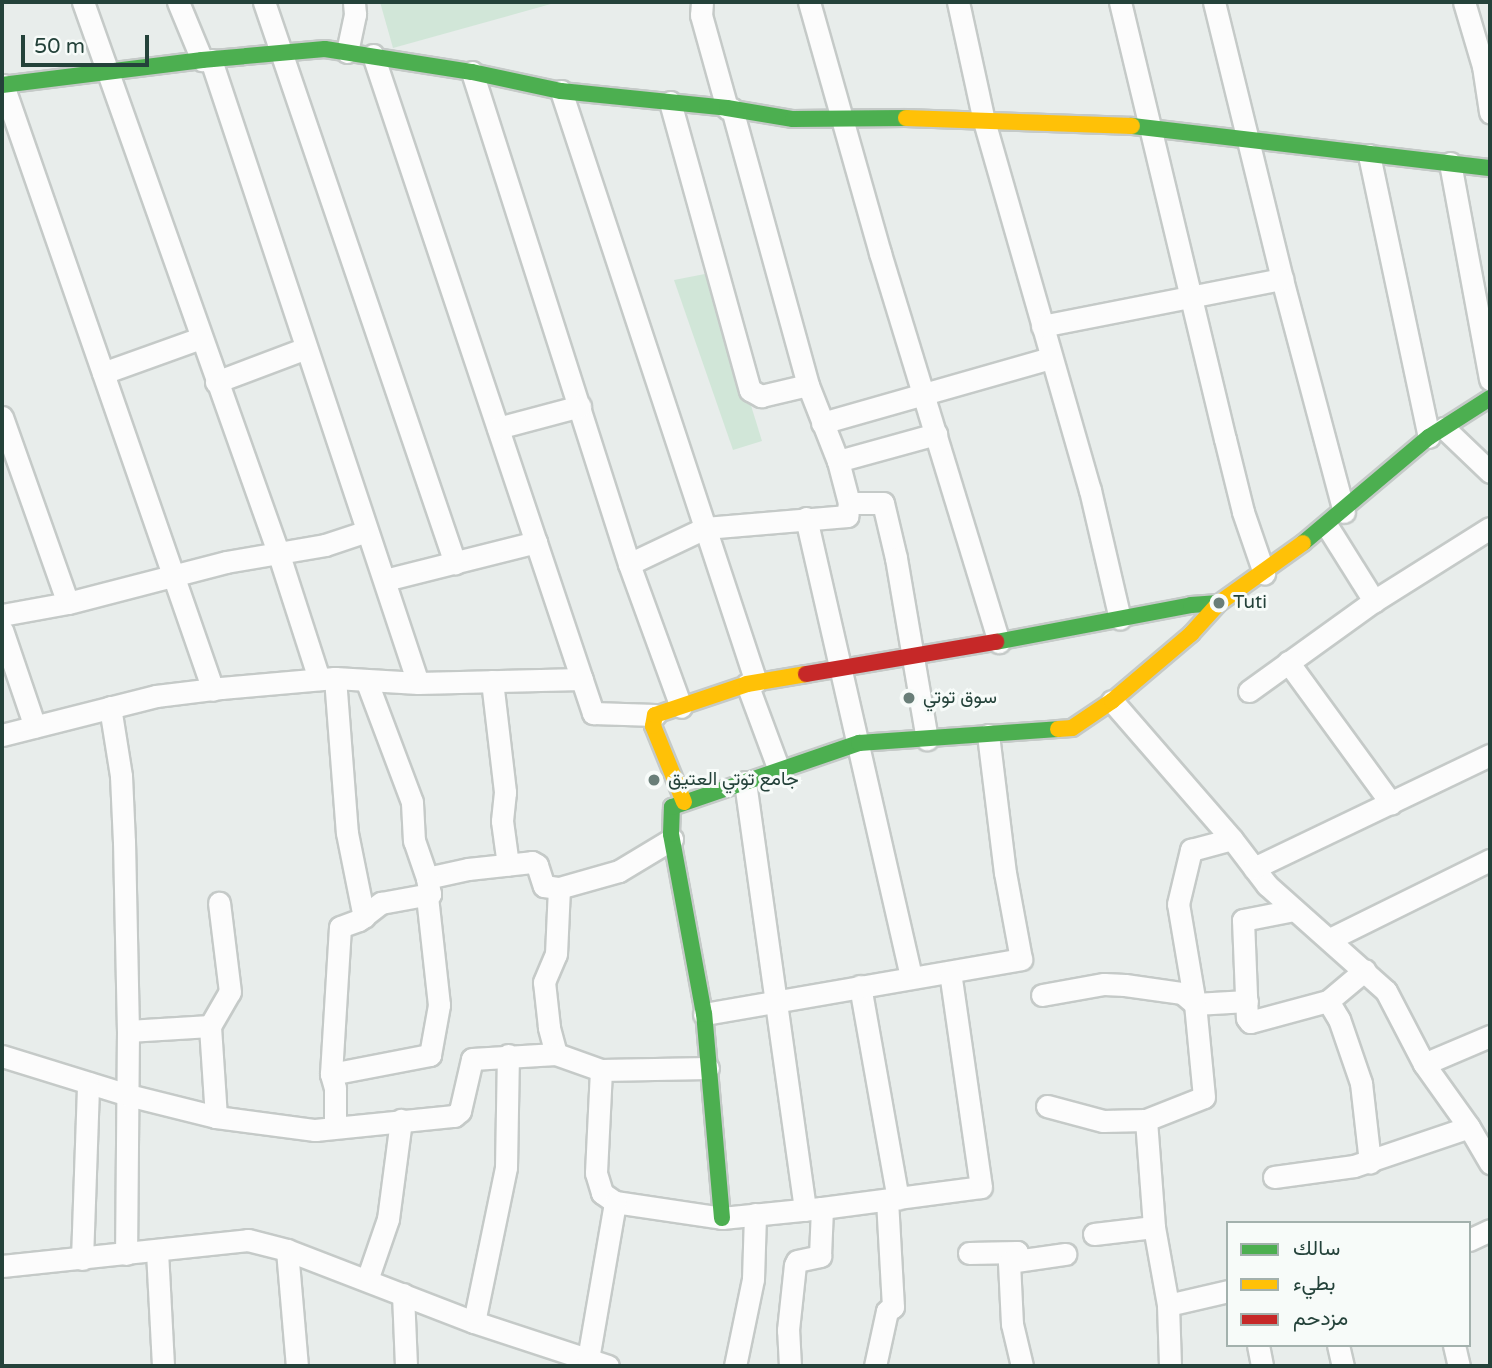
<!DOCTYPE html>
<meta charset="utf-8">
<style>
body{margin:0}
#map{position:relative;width:1492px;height:1368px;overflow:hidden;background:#e8edeb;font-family:"Varela Round",Vazirmatn,sans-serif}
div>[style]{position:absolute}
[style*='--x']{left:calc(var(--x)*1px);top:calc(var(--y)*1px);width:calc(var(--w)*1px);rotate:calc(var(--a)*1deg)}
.green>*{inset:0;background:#d1e6d8}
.roads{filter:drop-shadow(2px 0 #c5cac8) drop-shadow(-2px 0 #c5cac8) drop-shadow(0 2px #c5cac8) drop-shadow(0 -2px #c5cac8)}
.street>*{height:21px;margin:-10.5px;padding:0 10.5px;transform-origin:10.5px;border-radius:10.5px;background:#fcfcfc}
.fast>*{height:16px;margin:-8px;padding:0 8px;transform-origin:8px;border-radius:8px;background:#4caf50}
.slow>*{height:16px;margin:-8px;padding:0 8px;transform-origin:8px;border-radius:8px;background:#ffc107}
.jam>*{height:16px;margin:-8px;padding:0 8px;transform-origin:8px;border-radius:8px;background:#c62828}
.dots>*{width:19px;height:19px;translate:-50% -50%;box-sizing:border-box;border:4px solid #f7fbf9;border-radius:50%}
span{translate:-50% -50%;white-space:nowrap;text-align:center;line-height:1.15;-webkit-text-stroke:6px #f7fbf9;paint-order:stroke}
.poi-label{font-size:19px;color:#24423a}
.left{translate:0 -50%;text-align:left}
.frame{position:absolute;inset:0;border:4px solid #24423a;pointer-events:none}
.legend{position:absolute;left:1226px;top:1221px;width:245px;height:126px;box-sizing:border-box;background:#f7fbf9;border:2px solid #a3b1ad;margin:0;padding:9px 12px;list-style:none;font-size:21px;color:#24423a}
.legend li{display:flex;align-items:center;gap:14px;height:35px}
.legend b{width:35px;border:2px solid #a3b1ad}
.scale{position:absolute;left:21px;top:35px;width:128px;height:32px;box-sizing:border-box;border:4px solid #24423a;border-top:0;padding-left:9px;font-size:21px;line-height:24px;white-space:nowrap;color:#24423a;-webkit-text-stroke:5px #f7fbf9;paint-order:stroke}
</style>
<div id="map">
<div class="green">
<div style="clip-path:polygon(380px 2px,558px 2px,393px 48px)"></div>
<div style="clip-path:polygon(710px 273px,762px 441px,733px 450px,674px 280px)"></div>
</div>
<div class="roads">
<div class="street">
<div style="--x:83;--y:2;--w:587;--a:70.48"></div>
<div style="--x:279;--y:555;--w:130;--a:72.1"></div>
<div style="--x:178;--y:2;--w:63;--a:67.5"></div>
<div style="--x:264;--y:2;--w:593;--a:71.2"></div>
<div style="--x:702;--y:2;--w:13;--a:94"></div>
<div style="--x:701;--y:15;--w:97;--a:74.4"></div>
<div style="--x:809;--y:2;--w:261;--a:74.2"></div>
<div style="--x:880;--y:253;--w:407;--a:73"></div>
<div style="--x:958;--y:2;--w:122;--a:77.7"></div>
<div style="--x:984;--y:121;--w:384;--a:74"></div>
<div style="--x:1090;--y:490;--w:132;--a:76.9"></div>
<div style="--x:1120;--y:2;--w:449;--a:76.5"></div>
<div style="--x:1225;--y:439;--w:75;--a:76.1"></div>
<div style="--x:1243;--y:512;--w:65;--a:71"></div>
<div style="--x:1214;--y:2;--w:285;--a:76.2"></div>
<div style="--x:1282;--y:279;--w:241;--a:75.1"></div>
<div style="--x:1464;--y:2;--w:67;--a:73.5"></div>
<div style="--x:1483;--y:66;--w:47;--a:81.3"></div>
<div style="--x:347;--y:52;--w:39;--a:-78"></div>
<div style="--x:355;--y:14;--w:12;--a:-95"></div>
<div style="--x:373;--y:55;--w:694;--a:71.51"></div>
<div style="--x:593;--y:713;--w:62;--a:1.8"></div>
<div style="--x:211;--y:60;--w:656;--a:71.62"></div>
<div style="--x:472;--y:72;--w:516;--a:72.3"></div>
<div style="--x:629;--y:564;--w:152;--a:70"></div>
<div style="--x:3;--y:85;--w:640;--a:70.86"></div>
<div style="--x:561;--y:91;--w:622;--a:71.74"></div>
<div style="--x:670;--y:102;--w:299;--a:74.5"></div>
<div style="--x:750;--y:390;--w:13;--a:29"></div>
<div style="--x:761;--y:396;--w:48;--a:-13.2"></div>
<div style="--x:732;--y:109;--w:286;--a:74.6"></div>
<div style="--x:808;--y:385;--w:82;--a:68.5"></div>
<div style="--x:838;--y:461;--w:43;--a:75.3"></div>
<div style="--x:1369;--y:155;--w:288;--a:78"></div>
<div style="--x:1450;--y:163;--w:220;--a:79.5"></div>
<div style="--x:1042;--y:326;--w:245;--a:-11.1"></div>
<div style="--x:103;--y:373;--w:104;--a:-19.7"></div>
<div style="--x:216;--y:382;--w:96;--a:-20.7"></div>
<div style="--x:2;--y:417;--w:197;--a:70.5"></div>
<div style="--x:822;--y:423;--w:237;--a:-15.9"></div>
<div style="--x:498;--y:428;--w:85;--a:-15"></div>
<div style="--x:1444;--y:428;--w:64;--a:43.7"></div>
<div style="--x:838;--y:461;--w:102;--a:-15.4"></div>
<div style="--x:806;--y:518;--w:471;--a:77.1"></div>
<div style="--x:1327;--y:526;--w:89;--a:57.9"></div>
<div style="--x:629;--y:564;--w:84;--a:-25.3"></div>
<div style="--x:705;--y:528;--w:143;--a:-4.8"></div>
<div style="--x:847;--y:516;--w:13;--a:-81"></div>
<div style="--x:849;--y:503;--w:34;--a:0"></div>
<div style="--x:883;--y:503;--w:57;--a:76.7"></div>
<div style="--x:896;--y:558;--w:184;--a:80.3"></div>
<div style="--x:385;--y:580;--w:156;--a:-14.1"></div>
<div style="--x:2;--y:615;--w:67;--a:-10.3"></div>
<div style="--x:68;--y:603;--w:163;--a:-14.5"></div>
<div style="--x:226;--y:562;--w:100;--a:-9.7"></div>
<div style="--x:325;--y:545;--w:44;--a:-18.4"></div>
<div style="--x:2;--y:630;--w:102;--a:71.2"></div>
<div style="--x:1288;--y:662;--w:175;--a:53.9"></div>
<div style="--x:335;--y:678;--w:155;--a:85.6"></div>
<div style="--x:347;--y:833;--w:86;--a:78.6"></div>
<div style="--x:492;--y:681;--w:112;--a:83.3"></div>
<div style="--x:505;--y:792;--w:29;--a:96"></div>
<div style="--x:502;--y:821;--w:44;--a:82.2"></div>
<div style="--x:747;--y:684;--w:92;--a:69.6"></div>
<div style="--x:1249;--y:691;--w:154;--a:-35.8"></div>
<div style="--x:1374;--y:601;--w:137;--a:-32.2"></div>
<div style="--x:1112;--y:701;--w:183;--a:49"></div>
<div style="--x:1232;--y:839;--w:58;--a:52.7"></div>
<div style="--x:1267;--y:885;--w:159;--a:41.7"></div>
<div style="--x:1386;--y:991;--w:82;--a:62.5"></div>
<div style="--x:1424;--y:1064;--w:77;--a:54.5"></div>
<div style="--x:1469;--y:1127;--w:42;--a:59.7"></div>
<div style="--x:110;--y:707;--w:70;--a:80.9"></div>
<div style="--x:121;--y:776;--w:65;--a:87.4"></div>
<div style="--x:124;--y:841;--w:190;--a:88.8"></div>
<div style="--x:128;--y:1031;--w:223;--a:90.5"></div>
<div style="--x:2;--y:735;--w:159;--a:-14.2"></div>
<div style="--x:156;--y:696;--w:65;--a:-7"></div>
<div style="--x:221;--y:688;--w:114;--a:-5"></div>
<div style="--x:335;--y:678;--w:83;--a:3.4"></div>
<div style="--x:418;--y:683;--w:164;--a:-1.4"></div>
<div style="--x:745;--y:782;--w:432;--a:82"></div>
<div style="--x:1254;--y:868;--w:262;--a:-25.6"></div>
<div style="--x:427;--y:878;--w:42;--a:-12.4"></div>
<div style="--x:468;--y:869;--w:64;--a:-6.2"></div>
<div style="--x:532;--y:862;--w:6;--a:31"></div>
<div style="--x:537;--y:865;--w:22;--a:72"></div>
<div style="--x:544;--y:886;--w:15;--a:8"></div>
<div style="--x:559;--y:888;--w:62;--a:-15.8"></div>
<div style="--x:619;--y:871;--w:62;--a:-31.1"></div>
<div style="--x:1294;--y:910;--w:52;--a:168.9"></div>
<div style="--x:1243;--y:920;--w:98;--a:87.7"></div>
<div style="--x:1247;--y:1018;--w:5;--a:53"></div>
<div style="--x:1250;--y:1022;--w:81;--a:-15.1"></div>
<div style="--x:1328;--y:1001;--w:48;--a:-40"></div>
<div style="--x:1330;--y:939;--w:178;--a:-26.3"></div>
<div style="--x:860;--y:986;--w:216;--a:79.9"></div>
<div style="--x:1042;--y:995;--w:63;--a:-10.1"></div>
<div style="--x:1104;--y:984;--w:21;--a:3"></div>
<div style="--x:1125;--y:985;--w:58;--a:8"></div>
<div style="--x:1182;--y:993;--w:17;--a:40"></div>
<div style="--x:1195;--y:1004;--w:52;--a:-3.3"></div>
<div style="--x:1328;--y:1001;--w:21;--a:59"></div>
<div style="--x:1339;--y:1019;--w:68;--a:71"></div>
<div style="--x:1361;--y:1083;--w:80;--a:83.5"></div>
<div style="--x:704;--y:1014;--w:322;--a:-9.8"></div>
<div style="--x:1021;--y:959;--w:87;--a:-100.5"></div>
<div style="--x:1005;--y:873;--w:139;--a:-97"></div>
<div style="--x:128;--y:1031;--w:82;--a:-3.5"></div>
<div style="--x:556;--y:1054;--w:28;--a:-105"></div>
<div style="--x:549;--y:1027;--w:45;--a:-96.3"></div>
<div style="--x:544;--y:982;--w:30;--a:-67"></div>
<div style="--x:556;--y:954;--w:66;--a:-87.4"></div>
<div style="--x:2;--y:1056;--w:132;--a:17.2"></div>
<div style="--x:128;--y:1095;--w:91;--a:14"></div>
<div style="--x:216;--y:1117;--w:100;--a:7.5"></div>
<div style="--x:315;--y:1130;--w:140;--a:-5.8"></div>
<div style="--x:454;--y:1116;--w:8;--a:-40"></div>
<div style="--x:460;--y:1111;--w:53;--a:-77"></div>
<div style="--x:472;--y:1059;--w:84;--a:-3.4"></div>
<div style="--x:556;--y:1054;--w:48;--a:19.6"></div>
<div style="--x:601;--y:1070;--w:107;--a:-1.1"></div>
<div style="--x:1424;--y:1064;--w:72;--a:-23"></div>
<div style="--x:601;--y:1070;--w:103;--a:92.8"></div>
<div style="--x:596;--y:1173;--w:21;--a:73"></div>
<div style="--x:602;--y:1193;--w:16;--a:35"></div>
<div style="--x:615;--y:1202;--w:108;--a:8.5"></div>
<div style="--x:722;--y:1218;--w:100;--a:-5.7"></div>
<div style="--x:822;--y:1208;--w:160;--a:-7.5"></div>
<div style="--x:981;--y:1187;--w:217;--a:-98.2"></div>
<div style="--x:331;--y:1074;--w:101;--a:-10.9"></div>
<div style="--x:430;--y:1055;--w:51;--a:-79.8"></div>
<div style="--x:439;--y:1005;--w:109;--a:-96.3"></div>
<div style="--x:1047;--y:1106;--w:58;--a:15"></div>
<div style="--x:1103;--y:1121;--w:43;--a:-1.3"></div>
<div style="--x:1146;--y:1120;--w:62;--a:-21.6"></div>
<div style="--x:1204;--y:1097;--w:93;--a:-95.5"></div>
<div style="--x:1195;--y:1004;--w:101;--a:-99.6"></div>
<div style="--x:1178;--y:904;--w:56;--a:-76.5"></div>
<div style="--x:1191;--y:850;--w:42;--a:-15"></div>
<div style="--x:216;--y:1117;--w:91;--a:-93.8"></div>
<div style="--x:210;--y:1026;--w:39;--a:-60"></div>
<div style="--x:230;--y:992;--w:90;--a:-97"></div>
<div style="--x:1146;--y:1120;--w:107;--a:85.7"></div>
<div style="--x:1154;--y:1227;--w:79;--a:79.8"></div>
<div style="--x:1168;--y:1305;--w:61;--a:88.1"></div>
<div style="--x:335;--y:1126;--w:38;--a:-90"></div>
<div style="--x:335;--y:1088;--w:15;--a:-106"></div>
<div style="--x:331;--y:1074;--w:147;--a:-86.5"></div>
<div style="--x:340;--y:927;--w:20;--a:-20"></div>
<div style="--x:359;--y:920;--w:28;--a:-38"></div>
<div style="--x:381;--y:903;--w:50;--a:-10.4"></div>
<div style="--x:430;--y:894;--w:16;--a:-101"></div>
<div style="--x:427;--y:878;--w:39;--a:-109"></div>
<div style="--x:414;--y:841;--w:39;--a:-93"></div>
<div style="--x:412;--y:802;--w:128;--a:-110.6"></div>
<div style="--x:1274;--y:1177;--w:81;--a:-7.8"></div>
<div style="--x:1354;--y:1166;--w:121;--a:-18.7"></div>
<div style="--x:1094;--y:1234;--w:60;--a:-6.7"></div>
<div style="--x:1469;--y:1240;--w:23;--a:-25"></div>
<div style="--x:287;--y:1250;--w:116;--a:85.1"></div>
<div style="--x:157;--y:1251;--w:115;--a:87"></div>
<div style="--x:969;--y:1253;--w:48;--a:-1.2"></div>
<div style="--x:1017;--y:1252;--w:7;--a:74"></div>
<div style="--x:82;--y:1259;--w:176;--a:-88"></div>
<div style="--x:2;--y:1266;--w:247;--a:-6"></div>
<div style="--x:248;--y:1240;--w:40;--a:14.4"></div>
<div style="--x:287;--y:1250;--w:200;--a:21.1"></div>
<div style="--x:474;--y:1322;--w:141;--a:18.2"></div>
<div style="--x:367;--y:1280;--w:65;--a:-71"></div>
<div style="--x:388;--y:1219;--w:100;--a:-82.5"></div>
<div style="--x:403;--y:1294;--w:72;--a:87.6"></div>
<div style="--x:1168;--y:1305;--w:62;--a:-13.1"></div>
<div style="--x:474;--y:1322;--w:158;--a:-78.3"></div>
<div style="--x:506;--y:1167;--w:112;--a:-89"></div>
<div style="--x:1258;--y:1345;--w:21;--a:79"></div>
<div style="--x:1338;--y:1345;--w:22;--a:77"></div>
<div style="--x:1454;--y:1345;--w:22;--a:77"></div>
<div style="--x:589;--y:1366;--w:7;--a:-98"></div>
<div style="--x:588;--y:1359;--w:159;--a:-80.2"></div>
<div style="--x:735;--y:1366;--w:89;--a:-78.3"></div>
<div style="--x:753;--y:1279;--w:65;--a:-88.2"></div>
<div style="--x:790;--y:1366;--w:36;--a:-93"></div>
<div style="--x:788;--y:1330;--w:65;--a:-83.9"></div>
<div style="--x:795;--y:1265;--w:4;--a:-63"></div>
<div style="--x:797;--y:1261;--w:24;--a:-12"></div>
<div style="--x:820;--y:1256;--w:48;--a:-87.6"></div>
<div style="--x:875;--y:1366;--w:56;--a:-77.7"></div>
<div style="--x:887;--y:1311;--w:7;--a:-34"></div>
<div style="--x:893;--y:1307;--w:107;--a:-93.2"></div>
<div style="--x:1022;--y:1366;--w:43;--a:-103.4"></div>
<div style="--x:1012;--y:1324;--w:62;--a:-92.8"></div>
<div style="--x:1009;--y:1262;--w:57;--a:-8.1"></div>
</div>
<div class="fast">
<div style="--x:2;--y:85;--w:202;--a:-7.1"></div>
<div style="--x:202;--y:60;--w:123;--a:-5.1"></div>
<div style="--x:325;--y:49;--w:149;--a:8.9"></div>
<div style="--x:472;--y:72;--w:91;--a:12.1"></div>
<div style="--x:561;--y:91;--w:167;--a:5.8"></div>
<div style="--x:727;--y:108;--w:67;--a:9.5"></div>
<div style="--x:793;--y:119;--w:113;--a:-0.5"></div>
<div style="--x:1132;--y:126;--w:360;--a:6.7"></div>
<div style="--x:1303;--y:543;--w:165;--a:-40.1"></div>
<div style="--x:1429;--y:437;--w:72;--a:-32.6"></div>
<div style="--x:996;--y:642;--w:198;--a:-10.7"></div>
<div style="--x:1191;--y:605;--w:28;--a:-4"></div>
<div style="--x:722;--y:1218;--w:205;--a:-95"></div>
<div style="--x:704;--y:1014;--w:183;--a:-100.4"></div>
<div style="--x:671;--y:834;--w:27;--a:-88"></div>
<div style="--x:672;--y:807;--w:198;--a:-18.9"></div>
<div style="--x:859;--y:743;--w:199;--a:-4"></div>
</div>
<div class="slow">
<div style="--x:906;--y:118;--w:226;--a:2"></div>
<div style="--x:1058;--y:729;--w:14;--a:-4"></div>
<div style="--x:1072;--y:728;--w:48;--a:-34"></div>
<div style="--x:1112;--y:701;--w:104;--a:-40.3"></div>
<div style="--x:1191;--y:634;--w:42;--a:-47.9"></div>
<div style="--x:1219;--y:603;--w:103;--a:-35.5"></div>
<div style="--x:684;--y:802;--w:82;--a:-112.2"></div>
<div style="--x:653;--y:726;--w:11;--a:-80"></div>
<div style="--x:655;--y:715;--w:97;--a:-18.6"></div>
<div style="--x:747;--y:684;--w:60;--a:-9.6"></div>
</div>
<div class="jam">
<div style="--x:806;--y:674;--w:193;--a:-9.6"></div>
</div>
</div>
<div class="dots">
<div style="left:1219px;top:603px;background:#697e78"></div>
<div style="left:909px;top:698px;background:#697e78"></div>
<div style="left:654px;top:780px;background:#697e78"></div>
</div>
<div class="poi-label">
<span class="left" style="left:1233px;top:603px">Tuti</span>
<span class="left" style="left:923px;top:698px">سوق توتي</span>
<span class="left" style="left:668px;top:780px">جامع توتي العتيق</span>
</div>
<div class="frame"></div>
<ul class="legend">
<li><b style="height:9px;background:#4caf50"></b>سالك</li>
<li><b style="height:9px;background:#ffc107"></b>بطيء</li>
<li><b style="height:9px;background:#c62828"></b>مزدحم</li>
</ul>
<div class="scale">50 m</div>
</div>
